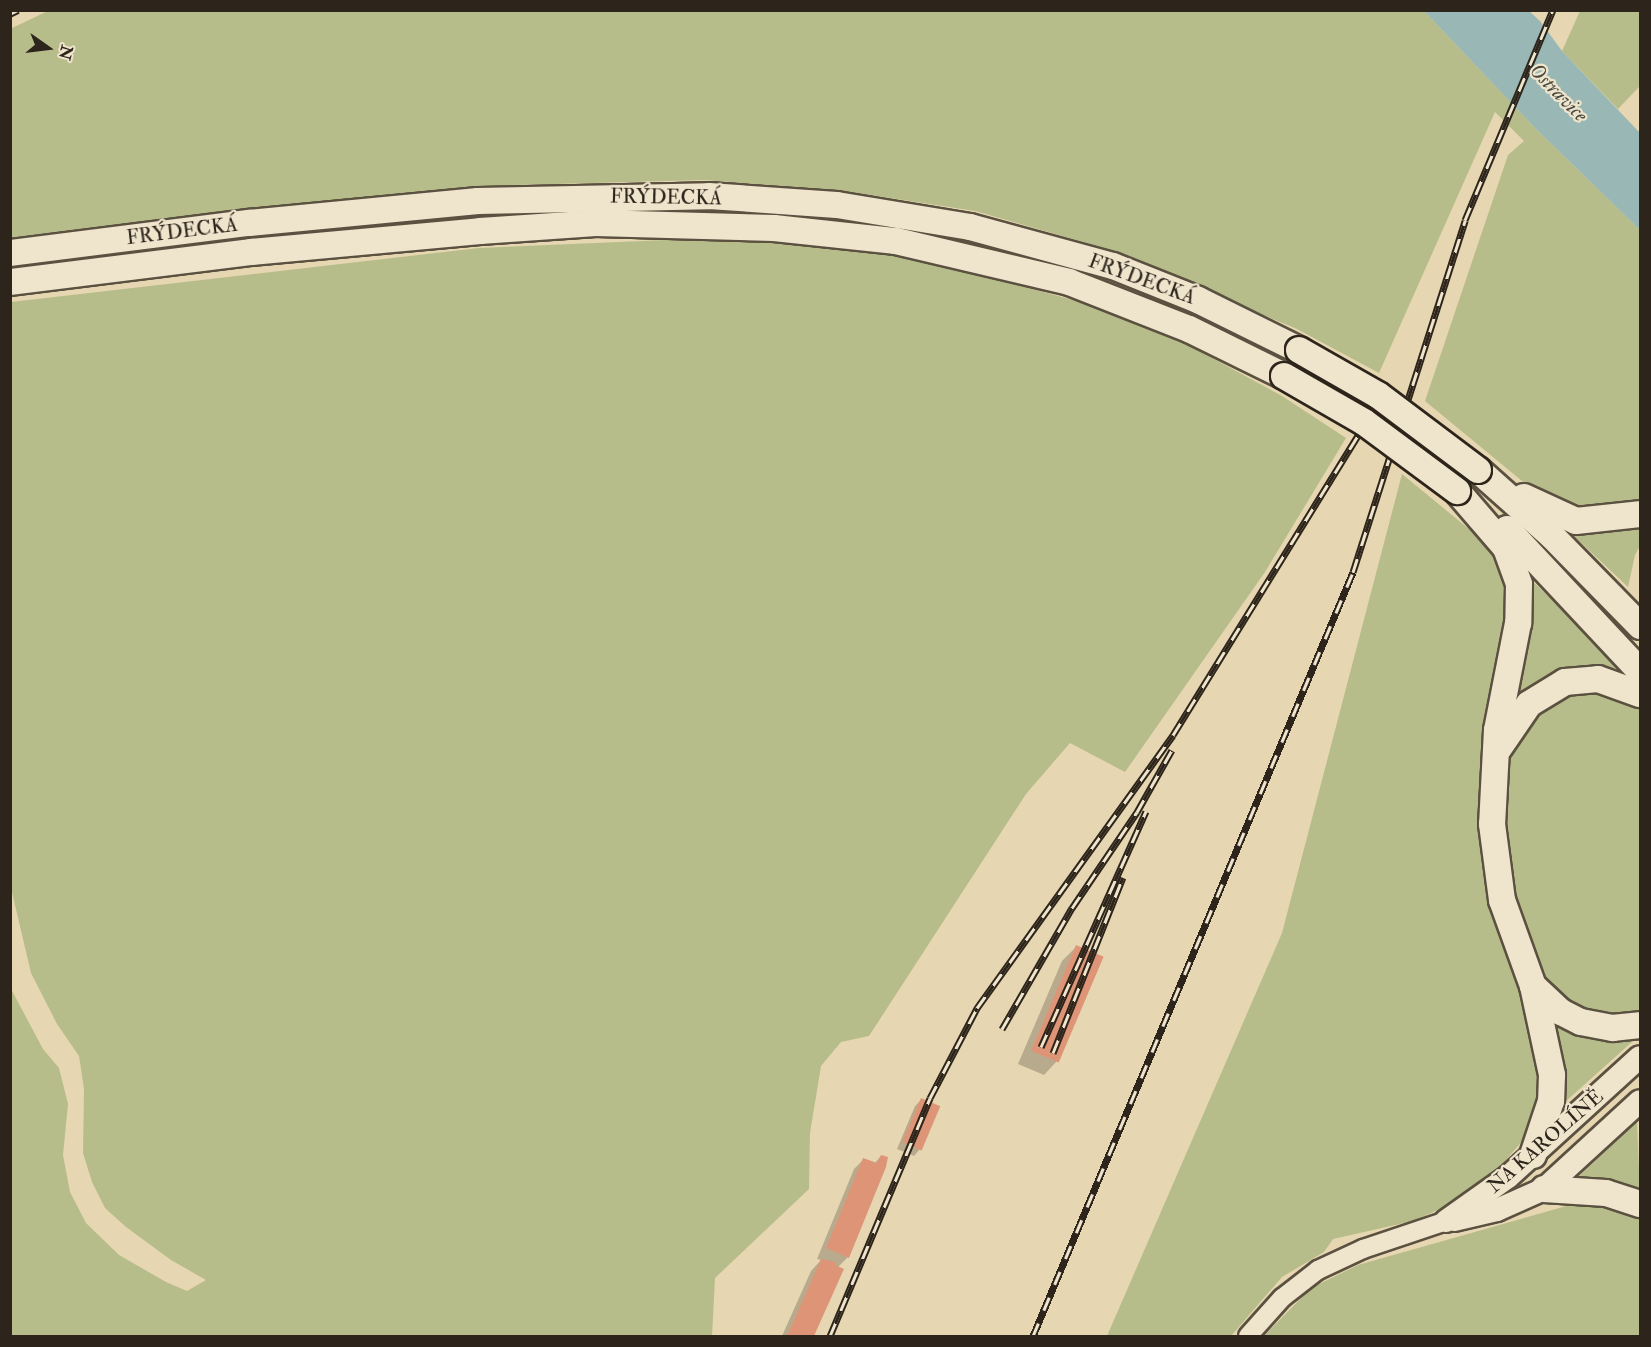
<!DOCTYPE html>
<meta charset="utf-8">
<style>
body{margin:0}
#map{position:relative;width:1651px;height:1347px;overflow:hidden;background:#e6d6b1;font-family:"IM FELL Double Pica",serif}
div>[style]{position:absolute}
[style*='--x']{left:calc(var(--x)*1px);top:calc(var(--y)*1px);width:calc(var(--w)*1px);rotate:calc(var(--a)*1deg)}
.green>*{inset:0;background:#b7bd8a}
.water>*{inset:0;background:#99b7b4}
.shadow>*{inset:0;background:#0003}
.building>*{inset:0;background:#de9577;transform-origin:0 0}
.roads{filter:drop-shadow(2px 0 #5b5140) drop-shadow(-2px 0 #5b5140) drop-shadow(0 2px #5b5140) drop-shadow(0 -2px #5b5140)}
.minor>*{height:18px;margin:-9px;padding:0 9px;transform-origin:9px;border-radius:9px;background:#efe4cc}
.tertiary>*{height:22px;margin:-11px;padding:0 11px;transform-origin:11px;border-radius:11px;background:#efe4cc}
.secondary>*{height:26px;margin:-13px;padding:0 13px;transform-origin:13px;border-radius:13px;background:#efe4cc}
.rail>*{height:7px;margin-top:-3.5px;transform-origin:0;background:repeating-linear-gradient(90deg,#efe4cc 0 14px,#2d251b 0 28px);box-sizing:border-box;border-block:2px solid #2d251b}
.bridges{filter:drop-shadow(2px 0 #2d251b) drop-shadow(-2px 0 #2d251b) drop-shadow(0 2px #2d251b) drop-shadow(0 -2px #2d251b)}
.secondary-bridge>*{height:26px;margin:-13px;padding:0 13px;transform-origin:13px;border-radius:13px;background:#efe4cc}
span{translate:-50% -50%;white-space:nowrap;text-align:center;line-height:1.15;-webkit-text-stroke:4.5px #efe4cc;paint-order:stroke}
.street-label{font-size:20px;color:#2d251b}
.water-label{font-size:21px;color:#484a41;font-style:italic}
.frame{position:absolute;inset:0;border:12px solid #2d251b;pointer-events:none}
.north{position:absolute;left:18px;top:18px;width:60px;height:60px;-webkit-text-stroke:4px #efe4cc;paint-order:stroke;rotate:104deg;font-size:16px;font-weight:700;line-height:24px;text-align:center;color:#2d251b}
.north::after{content:'';display:block;margin:auto;width:21px;height:27px;background:#2d251b;clip-path:polygon(50% 0,100% 100%,50% 72%,0 100%)}
</style>
<div id="map">
<div class="green">
<div style="clip-path:polygon(50px 10px,1424px 11px,1536px 129px,1640px 230px,1640px 504px,1568px 511px,1533px 490px,1425px 401px,1508px 155px,1524px 141px,1495px 112px,1379px 373px,1297px 329px,1101px 247px,975px 211px,845px 191px,704px 180px,480px 186px,11px 242px,10px 29px)"></div>
<div style="clip-path:polygon(1580px 11px,1640px 11px,1640px 86px,1618px 109px,1562px 51px)"></div>
<div style="clip-path:polygon(712px 238px,839px 244px,957px 268px,1087px 304px,1192px 347px,1282px 396px,1346px 438px,1265px 572px,1125px 772px,1070px 743px,1026px 794px,869px 1036px,841px 1042px,821px 1066px,810px 1133px,809px 1189px,715px 1278px,712px 1336px,11px 1336px,10px 987px,43px 1049px,59px 1068px,68px 1104px,63px 1155px,70px 1192px,86px 1223px,119px 1255px,166px 1282px,187px 1291px,206px 1280px,171px 1260px,126px 1227px,105px 1208px,92px 1182px,83px 1153px,84px 1089px,79px 1056px,57px 1024px,31px 973px,11px 888px,11px 302px,479px 248px)"></div>
<div style="clip-path:polygon(1402px 474px,1492px 548px,1506px 579px,1509px 614px,1483px 851px,1503px 943px,1543px 1066px,1541px 1102px,1525px 1138px,1491px 1177px,1449px 1205px,1413px 1221px,1333px 1239px,1324px 1252px,1282px 1277px,1231px 1336px,1107px 1336px,1282px 933px)"></div>
<div style="clip-path:polygon(1640px 528px,1640px 546px,1635px 555px,1628px 587px,1575px 537px,1575px 533px)"></div>
<div style="clip-path:polygon(1527px 576px,1585px 631px,1618px 668px,1573px 666px,1517px 694px,1529px 626px)"></div>
<div style="clip-path:polygon(1584px 686px,1640px 702px,1640px 1018px,1594px 1017px,1571px 1006px,1555px 993px,1540px 971px,1514px 899px,1503px 813px,1513px 744px,1525px 722px,1569px 690px)"></div>
<div style="clip-path:polygon(1556px 1024px,1606px 1039px,1633px 1041px,1565px 1102px,1563px 1059px)"></div>
<div style="clip-path:polygon(1637px 1122px,1640px 1191px,1576px 1179px)"></div>
<div style="clip-path:polygon(1605px 1204px,1640px 1218px,1640px 1336px,1264px 1336px,1311px 1288px,1358px 1265px,1570px 1205px)"></div>
</div>
<div class="water">
<div style="clip-path:polygon(1424px 11px,1529px 11px,1540px 21px,1562px 51px,1640px 133px,1640px 230px,1536px 129px)"></div>
</div>
<div class="shadow">
<div style="clip-path:polygon(1076px 947px,1057px 1061px,1044px 1075px,1018px 1064px,1062px 961px)"></div>
<div style="clip-path:polygon(921px 1100px,920px 1149px,914px 1156px,897px 1149px,915px 1106px)"></div>
<div style="clip-path:polygon(881px 1156px,848px 1257px,838px 1267px,842px 1269px,813px 1336px,782px 1336px,811px 1271px,821px 1260px,817px 1259px,854px 1169px,864px 1159px,874px 1164px)"></div>
</div>
<div class="building">
<div style="left:1076px;top:945px;width:30px;height:115px;rotate:23deg"></div>
<div style="left:921px;top:1098px;width:21px;height:48px;rotate:23deg"></div>
<div style="clip-path:polygon(881px 1155px,888px 1157px,886px 1167px,849px 1258px,826px 1248px,863px 1158px,877px 1163px)"></div>
<div style="clip-path:polygon(821px 1259px,836px 1262px,835px 1265px,844px 1269px,814px 1336px,787px 1336px)"></div>
</div>
<div class="roads">
<div class="minor">
<div style="--x:1248;--y:1336;--w:51;--a:-48.2"></div>
<div style="--x:1282;--y:1298;--w:46;--a:-37.9"></div>
<div style="--x:1318;--y:1270;--w:50;--a:-25"></div>
<div style="--x:1363;--y:1249;--w:88;--a:-18.6"></div>
</div>
<div class="tertiary">
<div style="--x:1454;--y:1220;--w:44;--a:-13.1"></div>
<div style="--x:1497;--y:1210;--w:51;--a:-24.1"></div>
<div style="--x:1544;--y:1189;--w:130;--a:-42.5"></div>
<div style="--x:1446;--y:1221;--w:76;--a:-35.4"></div>
<div style="--x:1508;--y:1177;--w:178;--a:-42.3"></div>
</div>
<div class="secondary">
<div style="--x:10;--y:253;--w:241;--a:-7.2"></div>
<div style="--x:249;--y:223;--w:230;--a:-5.5"></div>
<div style="--x:478;--y:201;--w:231;--a:-1.2"></div>
<div style="--x:709;--y:196;--w:128;--a:4"></div>
<div style="--x:837;--y:205;--w:135;--a:9.4"></div>
<div style="--x:970;--y:227;--w:148;--a:15.3"></div>
<div style="--x:1113;--y:266;--w:92;--a:21.8"></div>
<div style="--x:1198;--y:300;--w:113;--a:26.3"></div>
<div style="--x:10;--y:282;--w:243;--a:-7.1"></div>
<div style="--x:251;--y:252;--w:230;--a:-5.2"></div>
<div style="--x:480;--y:231;--w:116;--a:-3.9"></div>
<div style="--x:596;--y:223;--w:178;--a:1.6"></div>
<div style="--x:774;--y:228;--w:123;--a:6.1"></div>
<div style="--x:896;--y:241;--w:178;--a:13.3"></div>
<div style="--x:1069;--y:282;--w:129;--a:21.4"></div>
<div style="--x:1189;--y:329;--w:106;--a:26.3"></div>
<div style="--x:1478;--y:470;--w:99;--a:41.7"></div>
<div style="--x:1552;--y:536;--w:126;--a:45.6"></div>
<div style="--x:1457;--y:491;--w:75;--a:49.3"></div>
<div style="--x:1506;--y:548;--w:38;--a:70"></div>
<div style="--x:1519;--y:584;--w:39;--a:91"></div>
<div style="--x:1518;--y:623;--w:109;--a:101.1"></div>
<div style="--x:1497;--y:730;--w:94;--a:93"></div>
<div style="--x:1492;--y:824;--w:77;--a:82.5"></div>
<div style="--x:1502;--y:900;--w:91;--a:70.2"></div>
<div style="--x:1533;--y:986;--w:91;--a:77.9"></div>
<div style="--x:1552;--y:1075;--w:26;--a:92"></div>
<div style="--x:1551;--y:1101;--w:57;--a:108.4"></div>
<div style="--x:1524;--y:497;--w:57;--a:24.8"></div>
<div style="--x:1576;--y:521;--w:64;--a:-6.2"></div>
<div style="--x:1507;--y:529;--w:195;--a:46.9"></div>
<div style="--x:1499;--y:748;--w:53;--a:-55.7"></div>
<div style="--x:1529;--y:704;--w:42;--a:-31.4"></div>
<div style="--x:1565;--y:682;--w:33;--a:-5"></div>
<div style="--x:1598;--y:679;--w:45;--a:19.7"></div>
<div style="--x:1533;--y:986;--w:38;--a:43"></div>
<div style="--x:1561;--y:1012;--w:22;--a:27"></div>
<div style="--x:1581;--y:1022;--w:32;--a:11"></div>
<div style="--x:1612;--y:1028;--w:28;--a:-6"></div>
<div style="--x:1544;--y:1189;--w:62;--a:3.7"></div>
<div style="--x:1606;--y:1193;--w:36;--a:18"></div>
</div>
</div>
<div class="rail">
<div style="--x:10;--y:14;--w:9;--a:-27"></div>
<div style="--x:1002;--y:1029;--w:140;--a:-60"></div>
<div style="--x:1072;--y:908;--w:116;--a:-55.9"></div>
<div style="--x:1137;--y:812;--w:71;--a:-60.6"></div>
<div style="--x:1041;--y:1047;--w:258;--a:-66"></div>
<div style="--x:1053;--y:1053;--w:189;--a:-68.3"></div>
<div style="--x:830;--y:1336;--w:258;--a:-67.2"></div>
<div style="--x:930;--y:1098;--w:102;--a:-62.4"></div>
<div style="--x:977;--y:1008;--w:336;--a:-54.3"></div>
<div style="--x:1173;--y:735;--w:360;--a:-58.3"></div>
<div style="--x:1033;--y:1336;--w:828;--a:-67.27"></div>
<div style="--x:1353;--y:572;--w:369;--a:-72.3"></div>
<div style="--x:1465;--y:220;--w:228;--a:-67.3"></div>
</div>
<div class="bridges">
<div class="secondary-bridge">
<div style="--x:1299;--y:350;--w:91;--a:29.7"></div>
<div style="--x:1378;--y:395;--w:125;--a:36.9"></div>
<div style="--x:1284;--y:376;--w:92;--a:29.9"></div>
<div style="--x:1364;--y:422;--w:116;--a:36.6"></div>
</div>
</div>
<div class="street-label">
<span style="left:666px;top:197px;rotate:1deg">FRÝDECKÁ</span>
<span style="left:182px;top:231px;rotate:-7deg">FRÝDECKÁ</span>
<span style="left:1142px;top:279px;rotate:20deg">FRÝDECKÁ</span>
<span style="left:1545px;top:1141px;rotate:-41deg">NA KAROLÍNĚ</span>
</div>
<div class="water-label">
<span style="left:1558px;top:93px;rotate:45deg">Ostravice</span>
</div>
<div class="frame"></div>
<div class="north">N</div>
</div>
